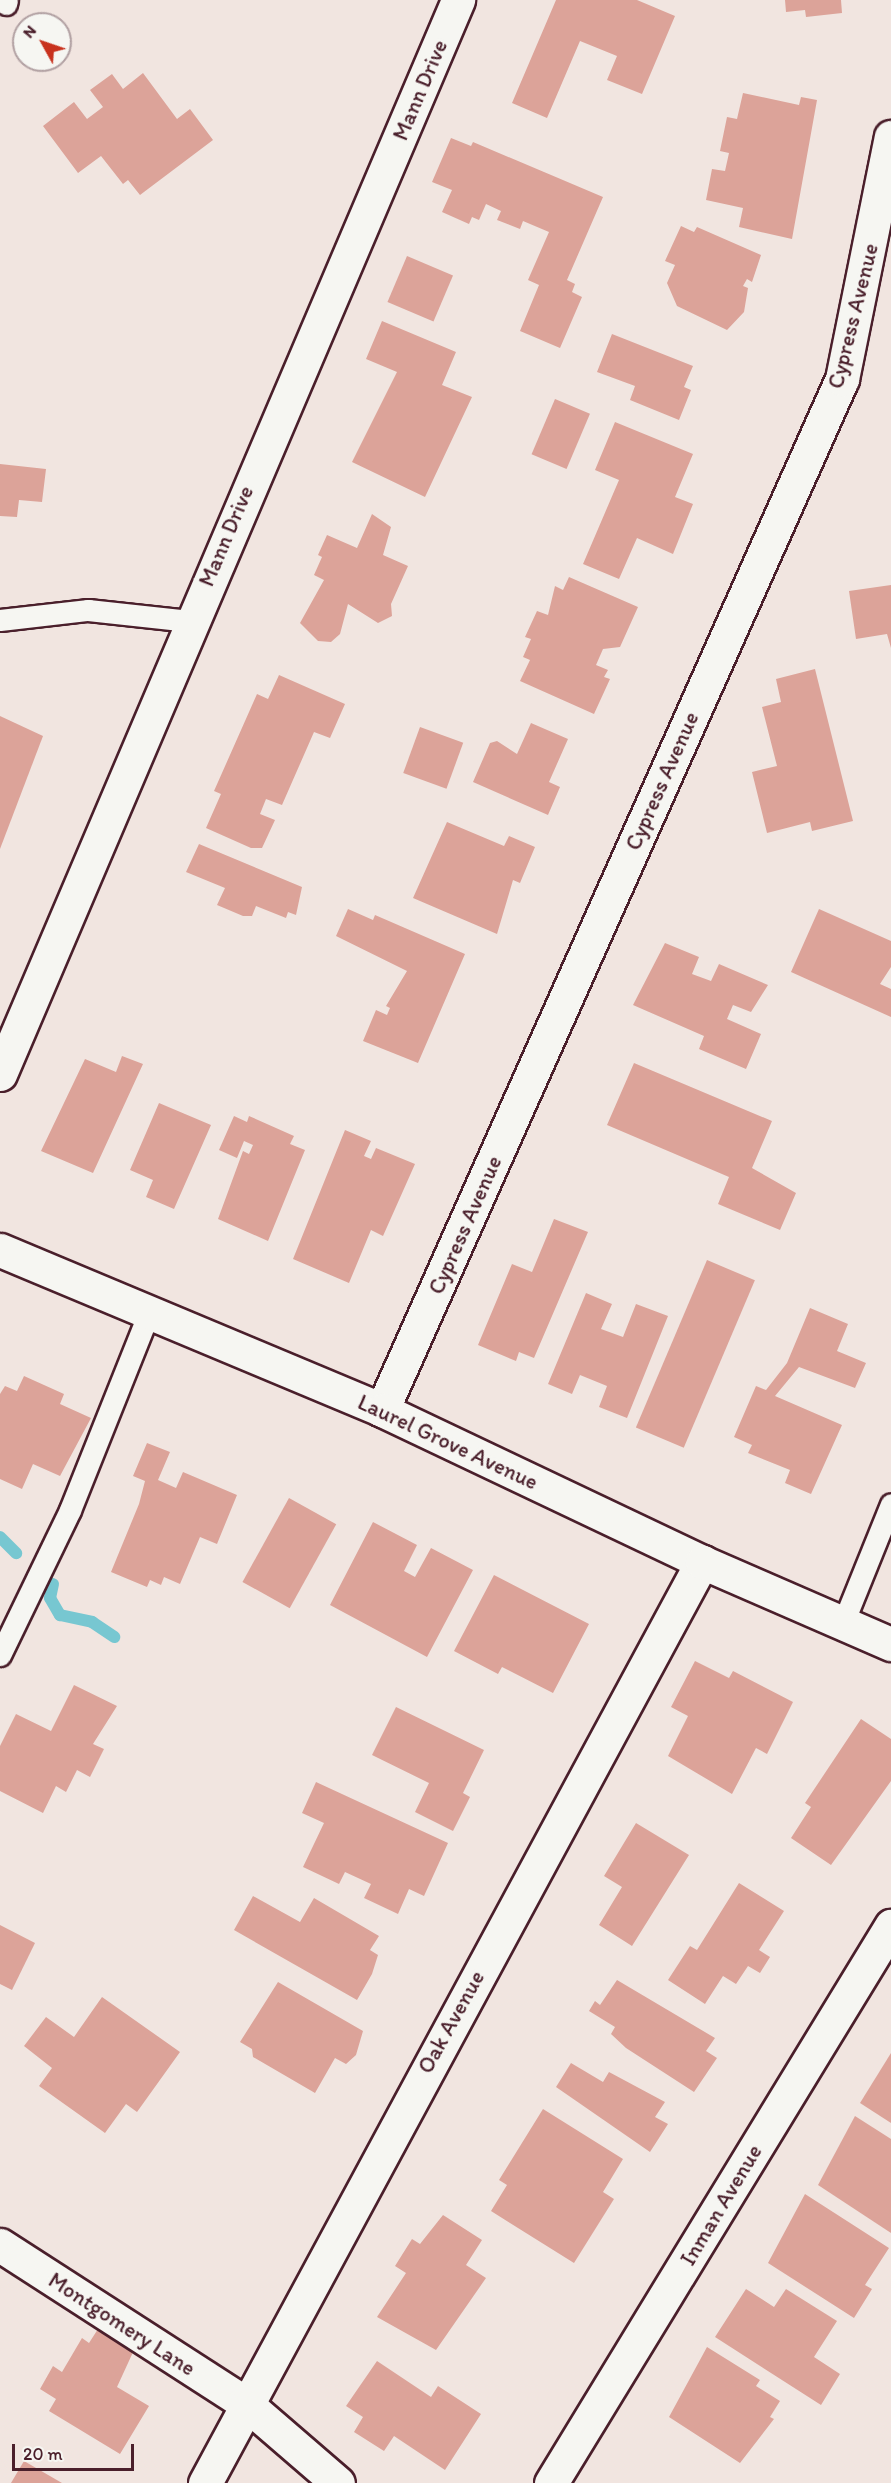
<!DOCTYPE html>
<style>
body{margin:0}
#map{position:relative;width:891px;height:2483px;overflow:hidden;background:#f1e5e0;font-family:Itim,sans-serif}
div>[style]{position:absolute}
[style*='--x']{left:calc(var(--x)*1px);top:calc(var(--y)*1px);width:calc(var(--w)*1px);rotate:calc(var(--a)*1deg)}
.stream>*{height:12px;margin:-6px;padding:0 6px;transform-origin:6px;border-radius:6px;background:#77c7d1}
.building>*{inset:0;background:#dca399;transform-origin:0 0}
.roads{filter:drop-shadow(2px 0 #4a1f2b) drop-shadow(-2px 0 #4a1f2b) drop-shadow(0 2px #4a1f2b) drop-shadow(0 -2px #4a1f2b)}
.service>*{height:21px;margin:-10.5px;padding:0 10.5px;transform-origin:10.5px;border-radius:10.5px;background:#f6f6f2}
.minor>*{height:33px;margin:-16.5px;padding:0 16.5px;transform-origin:16.5px;border-radius:16.5px;background:#f6f6f2}
.tertiary>*{height:33px;margin:-16.5px;padding:0 16.5px;transform-origin:16.5px;border-radius:16.5px;background:#f6f6f2}
span{translate:-50% -50%;white-space:nowrap;text-align:center;line-height:1.15;-webkit-text-stroke:6px #f6f6f2;paint-order:stroke}
.street-label{font-size:22px;color:#4a1f2b}
.north{position:absolute;left:12px;top:12px;width:60px;height:60px;box-sizing:border-box;background:#f6f6f2;border:2px solid #b1a0a2;border-radius:50%;rotate:310deg;font-size:16px;font-weight:700;line-height:24px;text-align:center;color:#4a1f2b}
.north::after{content:'';display:block;margin:auto;width:21px;height:27px;background:#c8321e;clip-path:polygon(50% 0,100% 100%,50% 72%,0 100%)}
.scale{position:absolute;left:12px;top:2444px;width:122px;height:27px;box-sizing:border-box;border:3px solid #4a1f2b;border-top:0;padding-left:8px;font-size:18px;line-height:21px;white-space:nowrap;color:#4a1f2b;-webkit-text-stroke:4px #f6f6f2;paint-order:stroke}
</style>
<div id="map">
<div class="stream">
<div style="--x:0;--y:1537;--w:23;--a:45"></div>
<div style="--x:53;--y:1584;--w:14;--a:102"></div>
<div style="--x:50;--y:1598;--w:20;--a:60"></div>
<div style="--x:60;--y:1615;--w:33;--a:12"></div>
<div style="--x:92;--y:1622;--w:27;--a:34"></div>
</div>
<div class="building">
<div style="clip-path:polygon(556px 0,637px 0,675px 16px,642px 94px,607px 80px,617px 56px,580px 41px,547px 118px,512px 103px)"></div>
<div style="clip-path:polygon(785px 0,841px 0,842px 13px,806px 17px,805px 10px,786px 12px)"></div>
<div style="clip-path:polygon(143px 73px,177px 119px,190px 109px,213px 140px,140px 195px,128px 180px,123px 184px,101px 156px,78px 173px,43px 126px,74px 102px,87px 119px,103px 107px,90px 90px,112px 74px,123px 89px)"></div>
<div style="clip-path:polygon(743px 93px,799px 105px,801px 97px,817px 100px,792px 239px,739px 227px,743px 208px,706px 200px,712px 169px,725px 171px,729px 153px,720px 151px,727px 117px,737px 119px)"></div>
<div style="clip-path:polygon(451px 138px,471px 146px,473px 142px,603px 197px,567px 280px,575px 284px,572px 292px,582px 297px,560px 348px,520px 331px,539px 285px,528px 280px,549px 232px,523px 221px,520px 229px,497px 220px,501px 211px,486px 204px,479px 220px,472px 217px,469px 224px,442px 212px,452px 190px,432px 182px)"></div>
<div style="clip-path:polygon(681px 226px,694px 232px,697px 227px,761px 255px,752px 282px,747px 279px,743px 286px,748px 288px,744px 312px,727px 330px,677px 306px,667px 283px,675px 265px,665px 261px)"></div>
<div style="left:407px;top:256px;width:50px;height:50px;rotate:23deg"></div>
<div style="clip-path:polygon(382px 321px,456px 352px,442px 385px,472px 397px,425px 497px,352px 462px,397px 372px,366px 359px)"></div>
<div style="clip-path:polygon(612px 334px,693px 366px,684px 387px,691px 390px,679px 420px,630px 400px,635px 386px,597px 372px)"></div>
<div style="left:555px;top:399px;width:38px;height:60px;rotate:23deg"></div>
<div style="clip-path:polygon(615px 422px,693px 454px,675px 497px,693px 504px,673px 554px,637px 538px,619px 579px,583px 564px,619px 480px,595px 470px)"></div>
<div style="clip-path:polygon(0 464px,46px 469px,42px 502px,19px 500px,17px 517px,0 516px)"></div>
<div style="clip-path:polygon(372px 514px,391px 527px,383px 555px,408px 566px,391px 604px,392px 616px,378px 623px,348px 604px,340px 634px,331px 642px,318px 641px,300px 623px,324px 580px,314px 575px,322px 557px,318px 555px,327px 535px,357px 548px)"></div>
<div style="clip-path:polygon(569px 577px,638px 607px,620px 647px,603px 649px,596px 665px,608px 670px,604px 677px,610px 679px,594px 714px,520px 681px,530px 660px,523px 657px,531px 639px,525px 637px,537px 611px,548px 615px,555px 586px,563px 590px)"></div>
<div style="clip-path:polygon(891px 585px,891px 648px,887px 634px,856px 639px,849px 591px)"></div>
<div style="clip-path:polygon(815px 669px,853px 821px,812px 831px,810px 822px,767px 833px,752px 772px,777px 766px,762px 707px,781px 702px,776px 679px)"></div>
<div style="clip-path:polygon(279px 675px,345px 704px,330px 738px,314px 732px,282px 805px,266px 799px,260px 814px,275px 820px,262px 848px,251px 848px,206px 828px,221px 794px,214px 791px,257px 694px,268px 699px)"></div>
<div style="clip-path:polygon(0 716px,43px 736px,0 849px)"></div>
<div style="clip-path:polygon(531px 723px,568px 739px,549px 782px,560px 787px,548px 815px,473px 782px,490px 743px,497px 741px,517px 754px)"></div>
<div style="left:420px;top:727px;width:46px;height:49px;rotate:20deg"></div>
<div style="clip-path:polygon(447px 822px,504px 846px,509px 836px,535px 847px,520px 883px,513px 880px,497px 934px,413px 898px)"></div>
<div style="clip-path:polygon(199px 844px,302px 887px,296px 915px,288px 912px,286px 918px,256px 906px,252px 916px,243px 916px,217px 905px,225px 888px,186px 872px)"></div>
<div style="clip-path:polygon(348px 909px,373px 920px,375px 915px,465px 954px,418px 1063px,363px 1041px,376px 1010px,387px 1015px,390px 1008px,386px 1006px,407px 971px,336px 936px)"></div>
<div style="clip-path:polygon(819px 909px,891px 941px,891px 967px,880px 984px,891px 989px,891px 1017px,791px 972px)"></div>
<div style="clip-path:polygon(665px 943px,699px 957px,692px 974px,711px 981px,719px 964px,768px 985px,751px 1012px,733px 1005px,727px 1019px,761px 1034px,746px 1069px,699px 1049px,704px 1036px,633px 1005px)"></div>
<div style="clip-path:polygon(122px 1056px,143px 1064px,93px 1173px,41px 1151px,85px 1059px,116px 1072px)"></div>
<div style="clip-path:polygon(634px 1063px,772px 1121px,752px 1168px,796px 1193px,780px 1230px,718px 1204px,729px 1177px,607px 1125px)"></div>
<div style="clip-path:polygon(159px 1103px,211px 1125px,174px 1209px,146px 1197px,153px 1180px,130px 1170px)"></div>
<div style="clip-path:polygon(234px 1116px,247px 1122px,249px 1116px,294px 1136px,290px 1144px,305px 1150px,268px 1241px,218px 1219px,243px 1151px,249px 1154px,253px 1145px,244px 1141px,237px 1158px,219px 1150px)"></div>
<div style="clip-path:polygon(345px 1130px,371px 1141px,364px 1156px,371px 1159px,376px 1148px,415px 1164px,383px 1236px,371px 1230px,349px 1283px,293px 1259px)"></div>
<div style="clip-path:polygon(554px 1219px,588px 1232px,534px 1358px,519px 1352px,516px 1361px,478px 1345px,512px 1264px,532px 1272px)"></div>
<div style="left:707px;top:1260px;width:52px;height:182px;rotate:23deg"></div>
<div style="clip-path:polygon(586px 1293px,612px 1304px,601px 1329px,623px 1337px,636px 1304px,668px 1316px,627px 1418px,599px 1407px,607px 1386px,580px 1375px,572px 1394px,548px 1384px)"></div>
<div style="clip-path:polygon(810px 1308px,848px 1324px,837px 1351px,866px 1363px,855px 1388px,799px 1367px,775px 1396px,842px 1425px,811px 1494px,785px 1483px,790px 1470px,748px 1453px,752px 1445px,734px 1437px,756px 1386px,766px 1390px,787px 1363px)"></div>
<div style="clip-path:polygon(24px 1376px,64px 1394px,60px 1404px,91px 1418px,60px 1476px,33px 1464px,22px 1489px,0 1479px,0 1394px,5px 1386px,17px 1391px)"></div>
<div style="clip-path:polygon(147px 1443px,170px 1452px,158px 1480px,176px 1488px,183px 1472px,237px 1495px,217px 1544px,200px 1537px,180px 1584px,164px 1577px,161px 1585px,150px 1580px,147px 1587px,111px 1572px,139px 1504px,145px 1481px,133px 1476px)"></div>
<div style="left:289px;top:1498px;width:54px;height:96px;rotate:29deg"></div>
<div style="clip-path:polygon(373px 1522px,417px 1545px,404px 1571px,415px 1577px,431px 1548px,473px 1570px,427px 1657px,330px 1605px)"></div>
<div style="clip-path:polygon(494px 1575px,589px 1624px,553px 1693px,502px 1667px,498px 1674px,454px 1651px)"></div>
<div style="clip-path:polygon(695px 1661px,729px 1678px,733px 1671px,793px 1702px,767px 1754px,756px 1748px,732px 1794px,668px 1756px,688px 1716px,671px 1707px)"></div>
<div style="clip-path:polygon(74px 1685px,117px 1706px,93px 1744px,104px 1749px,90px 1777px,77px 1770px,66px 1792px,56px 1786px,43px 1813px,0 1791px,0 1746px,16px 1714px,51px 1731px)"></div>
<div style="clip-path:polygon(396px 1707px,484px 1750px,463px 1793px,470px 1797px,453px 1831px,415px 1812px,429px 1783px,372px 1755px)"></div>
<div style="clip-path:polygon(861px 1719px,891px 1739px,891px 1781px,831px 1865px,791px 1838px,811px 1807px,805px 1803px)"></div>
<div style="clip-path:polygon(316px 1782px,448px 1843px,424px 1896px,409px 1889px,398px 1914px,364px 1898px,371px 1884px,345px 1872px,339px 1884px,303px 1867px,324px 1823px,302px 1813px)"></div>
<div style="clip-path:polygon(636px 1823px,689px 1855px,632px 1946px,599px 1925px,622px 1887px,604px 1876px)"></div>
<div style="clip-path:polygon(739px 1883px,784px 1911px,759px 1950px,770px 1957px,760px 1973px,748px 1966px,736px 1984px,723px 1976px,705px 2004px,668px 1980px,690px 1946px,697px 1950px)"></div>
<div style="clip-path:polygon(253px 1896px,300px 1922px,314px 1898px,379px 1936px,370px 1950px,378px 1955px,372px 1974px,357px 2000px,234px 1930px)"></div>
<div style="clip-path:polygon(0 1925px,35px 1943px,12px 1990px,0 1984px)"></div>
<div style="clip-path:polygon(617px 1980px,715px 2038px,706px 2051px,717px 2058px,694px 2092px,626px 2048px,611px 2034px,615px 2027px,589px 2011px,595px 2001px,600px 2005px)"></div>
<div style="clip-path:polygon(278px 1982px,363px 2031px,356px 2055px,346px 2064px,335px 2058px,315px 2093px,253px 2057px,252px 2049px,240px 2042px)"></div>
<div style="clip-path:polygon(102px 1997px,180px 2052px,137px 2112px,126px 2104px,105px 2133px,39px 2086px,52px 2068px,24px 2046px,46px 2017px,74px 2037px)"></div>
<div style="clip-path:polygon(891px 2053px,891px 2123px,860px 2103px)"></div>
<div style="clip-path:polygon(571px 2063px,603px 2082px,609px 2072px,665px 2102px,655px 2117px,668px 2124px,650px 2152px,556px 2087px)"></div>
<div style="clip-path:polygon(543px 2109px,623px 2159px,603px 2192px,614px 2199px,574px 2263px,491px 2211px,507px 2185px,499px 2180px)"></div>
<div style="clip-path:polygon(855px 2116px,891px 2139px,891px 2233px,818px 2185px)"></div>
<div style="clip-path:polygon(805px 2194px,889px 2248px,865px 2285px,872px 2289px,854px 2318px,768px 2263px)"></div>
<div style="clip-path:polygon(443px 2215px,482px 2240px,466px 2265px,486px 2278px,436px 2350px,377px 2317px,406px 2273px,395px 2266px,412px 2239px,420px 2244px)"></div>
<div style="clip-path:polygon(746px 2289px,774px 2307px,786px 2289px,837px 2321px,814px 2357px,840px 2374px,821px 2405px,715px 2337px)"></div>
<div style="clip-path:polygon(98px 2329px,134px 2350px,117px 2387px,149px 2406px,120px 2454px,49px 2411px,56px 2399px,40px 2389px,53px 2366px,62px 2372px,82px 2338px,89px 2343px)"></div>
<div style="clip-path:polygon(707px 2347px,760px 2380px,756px 2386px,780px 2401px,770px 2417px,774px 2419px,740px 2463px,669px 2417px)"></div>
<div style="clip-path:polygon(377px 2361px,431px 2397px,438px 2386px,481px 2414px,445px 2470px,394px 2436px,384px 2451px,354px 2432px,363px 2417px,346px 2406px)"></div>
<div style="clip-path:polygon(24px 2461px,62px 2483px,11px 2483px)"></div>
</div>
<div class="roads">
<div class="service">
<div style="--x:6;--y:4;--w:4;--a:-76"></div>
<div style="--x:0;--y:620;--w:89;--a:-6.5"></div>
<div style="--x:88;--y:610;--w:102;--a:6.2"></div>
<div style="--x:843;--y:1623;--w:128;--a:-68"></div>
<div style="--x:0;--y:1655;--w:161;--a:-64.2"></div>
<div style="--x:70;--y:1510;--w:213;--a:-68.2"></div>
</div>
<div class="minor">
<div style="--x:0;--y:1074;--w:1168;--a:-66.9"></div>
<div style="--x:382;--y:1410;--w:1129;--a:-65.96"></div>
<div style="--x:842;--y:379;--w:247;--a:-78.6"></div>
<div style="--x:0;--y:2245;--w:290;--a:32.8"></div>
<div style="--x:244;--y:2402;--w:124;--a:40.8"></div>
<div style="--x:205;--y:2483;--w:1047;--a:-61.65"></div>
<div style="--x:551;--y:2483;--w:653;--a:-58.6"></div>
</div>
<div class="tertiary">
<div style="--x:0;--y:1250;--w:414;--a:22.7"></div>
<div style="--x:382;--y:1410;--w:354;--a:25.4"></div>
<div style="--x:702;--y:1562;--w:206;--a:23.5"></div>
</div>
</div>
<div class="street-label">
<span style="left:420px;top:90px;rotate:-67deg">Mann Drive</span>
<span style="left:853px;top:316px;rotate:-76deg">Cypress Avenue</span>
<span style="left:226px;top:536px;rotate:-67deg">Mann Drive</span>
<span style="left:662px;top:781px;rotate:-66deg">Cypress Avenue</span>
<span style="left:465px;top:1225px;rotate:-66deg">Cypress Avenue</span>
<span style="left:448px;top:1442px;rotate:25deg">Laurel Grove Avenue</span>
<span style="left:451px;top:2022px;rotate:-61deg">Oak Avenue</span>
<span style="left:721px;top:2205px;rotate:-59deg">Inman Avenue</span>
<span style="left:122px;top:2324px;rotate:33deg">Montgomery Lane</span>
</div>
<div class="north">N</div>
<div class="scale">20 m</div>
</div>
